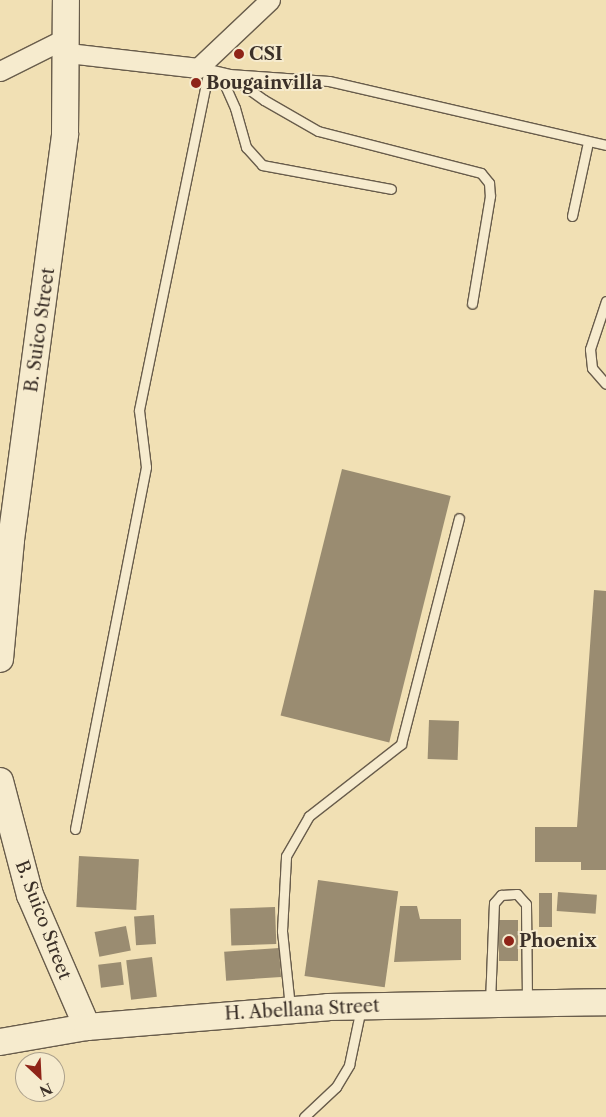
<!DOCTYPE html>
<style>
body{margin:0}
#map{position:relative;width:606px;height:1117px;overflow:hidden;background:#f1e0b4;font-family:"Libre Caslon Text",serif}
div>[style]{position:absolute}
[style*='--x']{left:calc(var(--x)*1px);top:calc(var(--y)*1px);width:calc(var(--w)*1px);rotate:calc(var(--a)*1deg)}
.building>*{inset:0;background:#9a8c71;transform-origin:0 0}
.roads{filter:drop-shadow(1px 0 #685c4b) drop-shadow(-1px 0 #685c4b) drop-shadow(0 1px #685c4b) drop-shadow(0 -1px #685c4b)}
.lane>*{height:9px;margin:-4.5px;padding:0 4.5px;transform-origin:4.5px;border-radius:4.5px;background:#f6ebce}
.street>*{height:19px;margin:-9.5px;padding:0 9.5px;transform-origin:9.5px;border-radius:9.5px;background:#f6ebce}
.secondary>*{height:26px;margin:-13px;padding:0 13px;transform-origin:13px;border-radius:13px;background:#f6ebce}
.dots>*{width:14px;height:14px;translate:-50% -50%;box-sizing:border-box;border:2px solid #f6ebce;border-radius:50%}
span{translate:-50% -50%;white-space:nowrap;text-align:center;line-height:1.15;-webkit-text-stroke:4px #f6ebce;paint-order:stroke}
.poi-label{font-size:18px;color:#3b3028;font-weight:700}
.left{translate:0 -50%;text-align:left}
.street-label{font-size:18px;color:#3b3028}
.north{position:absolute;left:15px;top:1052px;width:50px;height:50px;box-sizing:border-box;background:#f6ebce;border:1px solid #aba08c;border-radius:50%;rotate:155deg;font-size:14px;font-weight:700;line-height:20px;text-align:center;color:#3b3028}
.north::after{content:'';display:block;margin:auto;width:18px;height:22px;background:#8f2418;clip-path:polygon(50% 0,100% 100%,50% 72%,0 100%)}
</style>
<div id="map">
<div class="building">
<div style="left:342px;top:469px;width:112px;height:254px;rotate:14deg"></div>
<div style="clip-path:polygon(594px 590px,606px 591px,606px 870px,581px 870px,581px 862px,535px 862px,535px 827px,577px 827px)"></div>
<div style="left:429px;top:720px;width:30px;height:39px;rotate:2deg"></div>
<div style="left:79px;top:856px;width:60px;height:51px;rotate:3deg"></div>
<div style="left:318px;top:880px;width:81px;height:97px;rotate:8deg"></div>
<div style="left:558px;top:892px;width:39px;height:19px;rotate:4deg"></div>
<div style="left:539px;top:893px;width:13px;height:34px"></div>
<div style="clip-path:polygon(400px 906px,417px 906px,420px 919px,461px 919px,461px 960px,394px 962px)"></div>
<div style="left:275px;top:907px;width:37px;height:45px;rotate:88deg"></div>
<div style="left:154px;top:915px;width:29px;height:20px;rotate:86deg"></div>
<div style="left:499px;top:920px;width:19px;height:41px"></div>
<div style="left:126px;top:926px;width:25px;height:32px;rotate:79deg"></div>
<div style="left:279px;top:948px;width:29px;height:55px;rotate:86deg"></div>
<div style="left:152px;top:957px;width:40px;height:26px;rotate:83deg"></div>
<div style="left:121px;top:962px;width:23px;height:23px;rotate:83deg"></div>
</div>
<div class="roads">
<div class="lane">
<div style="--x:204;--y:68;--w:26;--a:13"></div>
<div style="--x:229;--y:74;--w:100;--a:4"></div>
<div style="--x:329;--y:81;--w:284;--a:13"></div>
<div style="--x:219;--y:72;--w:39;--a:66"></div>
<div style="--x:235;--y:108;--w:41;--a:74.2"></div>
<div style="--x:246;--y:147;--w:24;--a:48"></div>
<div style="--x:262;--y:165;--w:131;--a:10.5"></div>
<div style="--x:229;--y:75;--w:43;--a:35.5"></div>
<div style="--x:264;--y:100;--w:62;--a:29.9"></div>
<div style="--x:318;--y:131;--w:168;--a:14.4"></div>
<div style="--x:481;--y:173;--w:13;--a:51"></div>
<div style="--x:489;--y:183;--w:13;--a:86"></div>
<div style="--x:490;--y:196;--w:109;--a:99.5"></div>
<div style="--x:572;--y:216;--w:76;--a:-77.8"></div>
<div style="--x:606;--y:301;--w:51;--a:108.4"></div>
<div style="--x:590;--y:349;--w:19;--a:84"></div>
<div style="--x:592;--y:368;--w:21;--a:49"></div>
<div style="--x:75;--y:829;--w:369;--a:-78.9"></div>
<div style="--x:146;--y:467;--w:57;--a:-97"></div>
<div style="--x:139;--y:410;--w:348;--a:-78.4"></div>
<div style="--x:490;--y:1002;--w:99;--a:-87.7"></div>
<div style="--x:494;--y:903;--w:11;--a:-49"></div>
<div style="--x:501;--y:895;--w:16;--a:-4"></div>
<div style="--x:517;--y:894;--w:13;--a:48"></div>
<div style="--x:526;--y:904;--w:98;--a:89.4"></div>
<div style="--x:290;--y:1007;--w:76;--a:-96"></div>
<div style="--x:282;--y:931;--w:75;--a:-86.9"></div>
<div style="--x:286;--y:856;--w:46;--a:-60.1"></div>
<div style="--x:309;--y:816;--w:117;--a:-38"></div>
<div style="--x:401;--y:744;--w:233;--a:-75.6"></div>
<div style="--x:304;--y:1117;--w:44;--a:-43.2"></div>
<div style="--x:336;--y:1087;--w:26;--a:-59"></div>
<div style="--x:349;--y:1065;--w:58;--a:-78.1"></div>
</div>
<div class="street">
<div style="--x:68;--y:53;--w:131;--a:6.6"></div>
<div style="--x:198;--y:68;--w:99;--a:-43.4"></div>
<div style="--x:0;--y:71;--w:76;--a:-26.6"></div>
</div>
<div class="secondary">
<div style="--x:0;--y:659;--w:120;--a:-84.7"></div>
<div style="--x:11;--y:540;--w:410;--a:-82.4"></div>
<div style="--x:65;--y:134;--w:134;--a:-89.6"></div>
<div style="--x:0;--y:781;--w:118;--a:75.3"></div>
<div style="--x:30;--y:895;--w:144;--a:66.6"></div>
<div style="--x:0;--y:1042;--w:88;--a:-9.8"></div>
<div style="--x:87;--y:1027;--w:242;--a:-4.7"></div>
<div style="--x:328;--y:1007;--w:278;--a:-1"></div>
</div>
</div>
<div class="dots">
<div style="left:239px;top:54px;background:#8f2418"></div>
<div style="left:196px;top:83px;background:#8f2418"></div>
<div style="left:509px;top:941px;background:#8f2418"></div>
</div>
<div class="poi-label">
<span class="left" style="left:249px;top:54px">CSI</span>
<span class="left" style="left:206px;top:83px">Bougainvilla</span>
<span class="left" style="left:519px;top:941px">Phoenix</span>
</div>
<div class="street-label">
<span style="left:40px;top:330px;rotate:-82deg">B. Suico Street</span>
<span style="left:43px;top:920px;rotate:69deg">B. Suico Street</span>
<span style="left:302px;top:1010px;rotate:-3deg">H. Abellana Street</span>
</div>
<div class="north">N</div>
</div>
